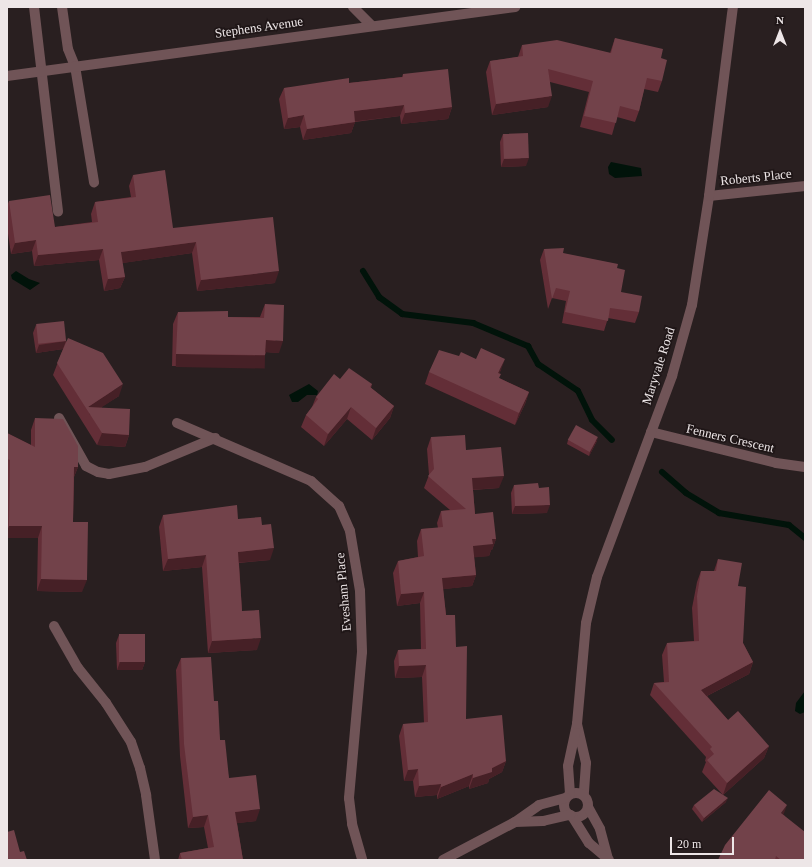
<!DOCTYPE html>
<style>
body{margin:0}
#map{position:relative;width:812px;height:867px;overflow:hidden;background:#291f20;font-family:"Times New Roman",serif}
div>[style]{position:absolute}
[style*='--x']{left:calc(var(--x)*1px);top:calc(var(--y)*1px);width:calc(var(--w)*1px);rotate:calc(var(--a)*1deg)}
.water>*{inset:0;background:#01130a}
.stream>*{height:6px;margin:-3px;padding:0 3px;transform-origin:3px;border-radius:3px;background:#01130a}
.minor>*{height:10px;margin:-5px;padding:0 5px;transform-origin:5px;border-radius:5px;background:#705457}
.minor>.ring{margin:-5px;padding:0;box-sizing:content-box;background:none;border:10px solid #705457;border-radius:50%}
.wall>*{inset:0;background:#632e37}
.shaded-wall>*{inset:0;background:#462026;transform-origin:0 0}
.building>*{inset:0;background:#72424a;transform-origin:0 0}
span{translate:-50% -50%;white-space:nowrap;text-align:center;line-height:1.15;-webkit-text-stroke:3.5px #1f1617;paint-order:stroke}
.street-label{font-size:13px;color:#ede6e7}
.frame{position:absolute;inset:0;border:8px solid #ede6e7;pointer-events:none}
.north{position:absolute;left:760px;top:12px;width:40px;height:40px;-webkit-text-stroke:3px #1f1617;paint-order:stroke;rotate:0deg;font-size:11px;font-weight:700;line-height:16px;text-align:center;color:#ede6e7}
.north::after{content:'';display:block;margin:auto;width:14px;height:18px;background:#ede6e7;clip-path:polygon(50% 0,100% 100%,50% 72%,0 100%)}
.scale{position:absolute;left:670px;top:837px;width:64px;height:18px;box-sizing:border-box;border:2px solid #ede6e7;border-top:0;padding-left:5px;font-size:12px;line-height:14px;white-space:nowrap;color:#ede6e7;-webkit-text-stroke:3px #1f1617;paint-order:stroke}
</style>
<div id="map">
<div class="water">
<div style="clip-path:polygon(611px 162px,641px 168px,642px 176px,615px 178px,609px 174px,608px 167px)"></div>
<div style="clip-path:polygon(16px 271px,29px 279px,40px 283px,30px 290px,12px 279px,11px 275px)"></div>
<div style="clip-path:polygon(309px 384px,318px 391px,317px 395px,307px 395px,298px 402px,292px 402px,289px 395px)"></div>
<div style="clip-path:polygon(805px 691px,805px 712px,800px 714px,795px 711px,796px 703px)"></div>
</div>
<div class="stream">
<div style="--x:363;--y:271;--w:31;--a:58"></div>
<div style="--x:379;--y:297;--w:29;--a:36"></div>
<div style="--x:402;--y:314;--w:72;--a:7.2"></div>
<div style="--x:473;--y:323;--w:60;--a:22.7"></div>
<div style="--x:528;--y:346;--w:21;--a:61"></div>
<div style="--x:538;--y:364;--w:48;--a:34"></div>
<div style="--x:578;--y:391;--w:32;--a:64"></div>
<div style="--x:592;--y:420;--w:28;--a:45"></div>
<div style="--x:662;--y:472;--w:32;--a:41"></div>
<div style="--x:686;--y:493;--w:39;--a:31"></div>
<div style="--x:719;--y:513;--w:71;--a:9.7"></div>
<div style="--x:789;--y:525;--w:21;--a:39"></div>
</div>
<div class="minor">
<div style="--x:34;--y:7;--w:206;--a:83.3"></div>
<div style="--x:62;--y:7;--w:42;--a:81.9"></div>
<div style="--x:68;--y:49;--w:18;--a:68"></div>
<div style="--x:75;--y:66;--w:118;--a:80.7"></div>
<div style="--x:353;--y:7;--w:27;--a:45"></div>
<div style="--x:7;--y:76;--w:513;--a:-7.73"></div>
<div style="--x:709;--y:196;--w:97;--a:-5.9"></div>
<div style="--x:59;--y:418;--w:55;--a:60.6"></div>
<div style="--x:86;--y:466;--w:13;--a:27"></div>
<div style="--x:98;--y:472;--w:11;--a:10"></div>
<div style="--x:109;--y:474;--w:37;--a:-11"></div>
<div style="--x:145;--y:467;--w:76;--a:-22.5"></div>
<div style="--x:177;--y:423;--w:146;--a:23.4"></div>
<div style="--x:311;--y:481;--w:38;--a:42"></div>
<div style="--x:339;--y:506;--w:27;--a:66"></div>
<div style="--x:350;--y:531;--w:61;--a:80.5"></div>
<div style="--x:360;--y:591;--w:61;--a:88.1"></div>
<div style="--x:362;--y:652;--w:147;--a:95.1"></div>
<div style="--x:349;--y:798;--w:26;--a:83"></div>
<div style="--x:352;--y:824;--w:37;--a:74"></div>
<div style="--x:651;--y:432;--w:129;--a:13.9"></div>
<div style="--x:776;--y:463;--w:29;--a:8"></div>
<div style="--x:54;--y:626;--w:48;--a:60.3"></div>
<div style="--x:78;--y:668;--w:45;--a:51.3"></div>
<div style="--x:106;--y:703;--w:46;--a:57.3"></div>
<div style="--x:131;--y:742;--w:28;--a:71"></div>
<div style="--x:140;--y:768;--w:28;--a:77"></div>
<div style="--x:146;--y:795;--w:66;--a:82.1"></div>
<div style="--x:577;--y:724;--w:40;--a:77"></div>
<div style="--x:586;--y:763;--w:32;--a:94"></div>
<div class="ring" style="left:564px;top:793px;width:14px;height:14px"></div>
<div style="--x:570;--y:794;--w:28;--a:-94"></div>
<div style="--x:568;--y:766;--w:43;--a:-77.9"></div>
<div style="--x:577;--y:724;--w:101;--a:-84.9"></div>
<div style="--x:586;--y:623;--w:47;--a:-76.6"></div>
<div style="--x:597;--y:577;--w:215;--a:-69.5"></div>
<div style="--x:672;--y:376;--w:74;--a:-74.3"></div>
<div style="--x:692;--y:305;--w:110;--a:-81.1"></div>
<div style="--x:709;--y:196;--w:191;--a:-82.8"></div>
<div style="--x:588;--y:807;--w:25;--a:61"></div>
<div style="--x:600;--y:829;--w:30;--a:75"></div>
<div style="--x:572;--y:816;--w:32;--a:58"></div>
<div style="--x:589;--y:843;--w:26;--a:40"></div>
<div style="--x:515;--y:822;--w:28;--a:-2"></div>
<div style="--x:543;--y:821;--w:28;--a:-13"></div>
<div style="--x:443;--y:860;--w:81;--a:-27.8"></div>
<div style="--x:515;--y:822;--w:29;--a:-35"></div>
<div style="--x:539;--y:805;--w:28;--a:-15"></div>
</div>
<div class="wall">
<div style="clip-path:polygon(615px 38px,661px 58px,662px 81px,658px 92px,644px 89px,639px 111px,635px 122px,617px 117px,612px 135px,580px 127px,589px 92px,550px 82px,548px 107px,492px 115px,486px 72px,490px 61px,518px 57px,522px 45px,610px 53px)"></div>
<div style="clip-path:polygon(403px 74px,452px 107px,448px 119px,401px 124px,400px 116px,355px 122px,351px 133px,303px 140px,300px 127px,284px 129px,279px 99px,284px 88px,349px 83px,402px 77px)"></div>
<div style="clip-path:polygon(503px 134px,526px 166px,501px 167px,500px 142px)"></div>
<div style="clip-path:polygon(133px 175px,173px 228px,275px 283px,197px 291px,192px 253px,122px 263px,125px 277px,120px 288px,104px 291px,99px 260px,34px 266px,32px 251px,11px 254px,7px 227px,7px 206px,9px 201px,55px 227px,92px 222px,91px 214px,95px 202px,131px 197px,129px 186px)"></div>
<div style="clip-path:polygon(544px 249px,563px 253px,621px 292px,639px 312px,635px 323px,608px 318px,604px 331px,562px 323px,566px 301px,552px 298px,548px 309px,540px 260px)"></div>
<div style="clip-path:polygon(265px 304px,279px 353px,266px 352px,261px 367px,172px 366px,173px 324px,178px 312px,228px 317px,260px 317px)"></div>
<div style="clip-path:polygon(36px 325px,66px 341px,119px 396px,101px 407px,129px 435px,125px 447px,97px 445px,53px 375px,63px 349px,36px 353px,33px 333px)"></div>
<div style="clip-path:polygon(501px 370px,499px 373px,499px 378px,529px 392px,525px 404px,515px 425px,425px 384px,429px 372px)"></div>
<div style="clip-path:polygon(340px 379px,372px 384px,371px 388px,394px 406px,390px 418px,372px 440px,347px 419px,324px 446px,301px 427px,306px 415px,312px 407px,316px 397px)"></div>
<div style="clip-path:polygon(35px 418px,78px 467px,74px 477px,73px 522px,82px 592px,37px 591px,38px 538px,7px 538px,7px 433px,31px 445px,31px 430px)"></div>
<div style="clip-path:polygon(431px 437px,466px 450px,499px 488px,473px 490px,475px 514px,496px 539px,492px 550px,491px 550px,489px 556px,474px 557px,476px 575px,472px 586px,443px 589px,446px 615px,456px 647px,466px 719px,506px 761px,502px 772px,489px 779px,488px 783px,469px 789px,469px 786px,437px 799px,437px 795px,415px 797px,413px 781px,404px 781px,399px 736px,403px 724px,424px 723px,422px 677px,395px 678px,394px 661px,398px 650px,421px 649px,420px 603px,397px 606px,393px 573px,398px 561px,418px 557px,417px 541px,421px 529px,438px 528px,437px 523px,441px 511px,450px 510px,424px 488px,429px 475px,427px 449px)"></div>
<div style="clip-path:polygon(568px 440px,597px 441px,589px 456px,567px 444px)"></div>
<div style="clip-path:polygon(514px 485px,539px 488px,547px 513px,512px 514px,511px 493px)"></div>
<div style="clip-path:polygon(163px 515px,238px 519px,262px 525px,270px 560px,239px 563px,242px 611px,257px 650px,208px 653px,202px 567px,163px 571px,159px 527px)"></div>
<div style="clip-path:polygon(718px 559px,738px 586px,743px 643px,753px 662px,749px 674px,707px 696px,728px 720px,769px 746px,764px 758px,723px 795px,702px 772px,706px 762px,705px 761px,706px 757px,650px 695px,654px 683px,664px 682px,662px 655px,667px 643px,694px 641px,692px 608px,697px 582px,701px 571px,714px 571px)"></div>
<div style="clip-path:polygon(119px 635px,145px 662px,142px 670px,117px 670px,116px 643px)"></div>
<div style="clip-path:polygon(181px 658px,214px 701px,220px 740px,229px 778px,256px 821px,237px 823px,243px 860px,178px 860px,180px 853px,208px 848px,204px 827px,188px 828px,180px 756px,176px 670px)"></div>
<div style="clip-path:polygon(726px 802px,702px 822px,692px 809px,694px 805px)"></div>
<div style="clip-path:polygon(784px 815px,805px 860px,718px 860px)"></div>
</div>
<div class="shaded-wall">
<div style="clip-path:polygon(552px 96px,548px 107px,492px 115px,496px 104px)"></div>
<div style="clip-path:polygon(404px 105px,400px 116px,350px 122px,354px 111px)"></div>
<div style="clip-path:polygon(452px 107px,448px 119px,401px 124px,405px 113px)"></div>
<div style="clip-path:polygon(304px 115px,300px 127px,284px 129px,288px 118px)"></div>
<div style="clip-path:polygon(355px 122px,351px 133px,303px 140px,307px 129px)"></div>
<div style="clip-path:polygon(529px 158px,526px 166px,501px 167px,504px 159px)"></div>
<div style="clip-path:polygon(36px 240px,32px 251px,11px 254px,15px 243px)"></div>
<div style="clip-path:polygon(196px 242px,192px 253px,116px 264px,121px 252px)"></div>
<div style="clip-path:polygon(103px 249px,99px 260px,34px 266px,38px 255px)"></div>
<div style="clip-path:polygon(279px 271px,275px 283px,197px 291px,201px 280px)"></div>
<div style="clip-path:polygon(125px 277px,120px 288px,104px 291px,108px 279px)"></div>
<div style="clip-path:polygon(266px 340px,283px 341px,279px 353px,262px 352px)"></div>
<div style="clip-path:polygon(66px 341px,63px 349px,36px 353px,39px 345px)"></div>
<div style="left:176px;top:354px;width:89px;height:13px;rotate:1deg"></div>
<div style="clip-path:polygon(505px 359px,501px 370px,494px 385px,498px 373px)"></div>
<div style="clip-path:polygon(123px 384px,119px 396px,90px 415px,88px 407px)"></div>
<div style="clip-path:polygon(529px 392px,525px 404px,515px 425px,519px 413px)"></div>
<div style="clip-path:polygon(394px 406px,390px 418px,372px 440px,376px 428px)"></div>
<div style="clip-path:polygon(351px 407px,347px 419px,324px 446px,328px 434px)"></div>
<div style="clip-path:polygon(102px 433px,129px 435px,125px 447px,97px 445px)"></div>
<div style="clip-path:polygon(598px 437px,597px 441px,589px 456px,590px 452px)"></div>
<div style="clip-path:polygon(74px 467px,78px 467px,73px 479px)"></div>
<div style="clip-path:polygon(504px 476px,499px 488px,468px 490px,472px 478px)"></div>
<div style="clip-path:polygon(550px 505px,547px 513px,512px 514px,515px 506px)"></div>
<div style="clip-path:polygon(9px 526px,42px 526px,38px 538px,7px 538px,7px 531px)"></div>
<div style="clip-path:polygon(492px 539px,496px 539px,492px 550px,491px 550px,489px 556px,469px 558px,473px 546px)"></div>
<div style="clip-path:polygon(274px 548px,270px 560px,233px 563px,238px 552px)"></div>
<div style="clip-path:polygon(206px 555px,202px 567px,163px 571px,168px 559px)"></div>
<div style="clip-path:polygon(476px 575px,472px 586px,437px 590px,442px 578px)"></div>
<div style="clip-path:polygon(41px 579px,87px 580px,82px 592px,37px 591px)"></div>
<div style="clip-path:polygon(424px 592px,420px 603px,397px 606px,401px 594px)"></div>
<div style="clip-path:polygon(261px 638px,257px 650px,208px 653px,212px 641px)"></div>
<div style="clip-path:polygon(120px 662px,145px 662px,142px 670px,117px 670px)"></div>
<div style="clip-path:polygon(753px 662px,749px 674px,697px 701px,701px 690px)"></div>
<div style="clip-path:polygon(426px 665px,422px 677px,395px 678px,399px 666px)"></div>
<div style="clip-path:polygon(769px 746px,764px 758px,723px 795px,727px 783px)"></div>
<div style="clip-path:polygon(506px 761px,502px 772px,489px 779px,488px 783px,469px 789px,473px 778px)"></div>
<div style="clip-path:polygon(418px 769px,413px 781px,404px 781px,408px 770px)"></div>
<div style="clip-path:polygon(473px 774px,469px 786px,437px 799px,441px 787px)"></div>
<div style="clip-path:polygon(441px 784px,437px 795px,415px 797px,419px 786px)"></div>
<div style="clip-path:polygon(728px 798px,726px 802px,702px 822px,704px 818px)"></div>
<div style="clip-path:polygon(787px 805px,783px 816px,781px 813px)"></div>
<div style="clip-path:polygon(260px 809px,256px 821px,231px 824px,235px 812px)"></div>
<div style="clip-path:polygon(208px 815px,204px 827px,188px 828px,193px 817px)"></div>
</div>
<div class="building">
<div style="clip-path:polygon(615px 38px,663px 49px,661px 58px,667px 60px,662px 81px,647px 78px,639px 111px,620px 106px,616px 123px,584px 116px,593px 81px,548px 69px,552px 96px,496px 104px,490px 61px,523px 56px,522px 45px,557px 40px,611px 53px)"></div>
<div style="clip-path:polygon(448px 69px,452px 107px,405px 113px,404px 105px,354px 111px,355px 122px,307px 129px,304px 115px,288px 118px,284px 88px,349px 78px,349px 83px,403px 77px,403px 74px)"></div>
<div style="left:528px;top:133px;width:25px;height:25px;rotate:88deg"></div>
<div style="clip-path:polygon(165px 170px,173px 228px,273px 217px,279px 271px,201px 280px,196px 242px,121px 252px,125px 277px,108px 279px,103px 249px,38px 255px,36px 240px,15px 243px,9px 201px,50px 195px,55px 227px,98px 222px,95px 202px,136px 197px,133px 175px)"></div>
<div style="clip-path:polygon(564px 248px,563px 253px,618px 264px,617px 268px,625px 270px,621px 292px,642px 296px,639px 312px,610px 308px,608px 321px,565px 312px,570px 291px,556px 288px,552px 299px,544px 249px)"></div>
<div style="clip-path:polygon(265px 304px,284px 305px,283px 341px,266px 340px,265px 355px,176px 354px,178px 312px,228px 311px,228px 317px,264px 318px)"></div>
<div style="left:64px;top:321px;width:20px;height:28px;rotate:84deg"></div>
<div style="clip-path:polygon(68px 338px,103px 353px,123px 384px,88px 407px,130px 409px,129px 435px,102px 433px,57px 363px)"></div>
<div style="clip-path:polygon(481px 348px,505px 359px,498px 373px,501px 374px,499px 378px,529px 392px,519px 413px,429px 372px,439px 350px,459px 356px,461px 352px,476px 359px)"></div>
<div style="clip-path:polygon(349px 368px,372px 384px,370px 387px,394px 406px,376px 428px,351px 407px,328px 434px,306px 415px,318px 399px,316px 397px,334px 374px,340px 379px)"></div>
<div style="clip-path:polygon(35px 418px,63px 419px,78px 446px,78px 467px,74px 467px,73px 522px,88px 522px,87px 580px,41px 579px,42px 526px,9px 526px,10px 460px,7px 459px,7px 433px,35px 447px)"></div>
<div style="left:576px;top:425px;width:25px;height:17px;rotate:29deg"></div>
<div style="clip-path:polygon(465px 435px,466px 450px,501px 447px,504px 476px,472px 478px,475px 514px,493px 512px,496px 539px,492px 539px,493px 544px,473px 546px,476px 575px,442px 578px,446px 615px,455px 615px,456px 647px,467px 646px,466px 719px,502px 715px,506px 761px,492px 768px,492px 772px,473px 778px,473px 774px,441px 787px,441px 784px,419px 786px,418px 769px,408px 770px,403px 724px,428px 722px,426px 665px,399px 666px,398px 650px,426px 649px,424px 592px,401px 594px,398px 561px,424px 556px,421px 529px,443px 527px,441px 511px,466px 509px,428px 476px,434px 469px,431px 437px)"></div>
<div style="clip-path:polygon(538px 483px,539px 488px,549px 487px,550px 505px,515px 506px,514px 485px)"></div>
<div style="clip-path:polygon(237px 505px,238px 519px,261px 517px,262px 525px,271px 524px,274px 548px,238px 552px,242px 611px,259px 610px,261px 638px,212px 641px,206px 555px,168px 559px,163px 515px)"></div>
<div style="clip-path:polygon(718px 559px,742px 563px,738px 586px,746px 587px,743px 643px,753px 662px,701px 690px,728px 720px,738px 711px,769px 746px,727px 783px,707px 760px,714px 754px,710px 749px,712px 747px,654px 683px,669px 682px,667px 643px,699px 641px,697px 596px,701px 571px,716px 571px)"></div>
<div style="left:145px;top:634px;width:28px;height:26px;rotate:90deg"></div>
<div style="clip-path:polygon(211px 657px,214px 701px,218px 701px,220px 740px,225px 740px,229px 778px,256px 775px,260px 809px,235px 812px,243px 860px,182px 860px,180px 853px,214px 847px,208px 815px,193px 817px,184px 744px,181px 658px)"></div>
<div style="clip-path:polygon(714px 789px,728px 798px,704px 818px,694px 805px)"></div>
<div style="clip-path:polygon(769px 790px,787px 805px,781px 813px,805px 832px,805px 860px,781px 860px,776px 856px,775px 860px,718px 860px,725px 845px)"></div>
<div style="clip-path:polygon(14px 830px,20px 852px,24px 851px,27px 860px,7px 860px,7px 832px)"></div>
</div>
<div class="street-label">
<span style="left:259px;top:28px;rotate:-8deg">Stephens Avenue</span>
<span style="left:756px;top:178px;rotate:-6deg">Roberts Place</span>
<span style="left:659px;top:366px;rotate:-72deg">Maryvale Road</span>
<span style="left:730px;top:439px;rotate:13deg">Fenners Crescent</span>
<span style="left:344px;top:592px;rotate:-95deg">Evesham Place</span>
</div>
<div class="frame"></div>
<div class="north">N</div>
<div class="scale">20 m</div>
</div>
